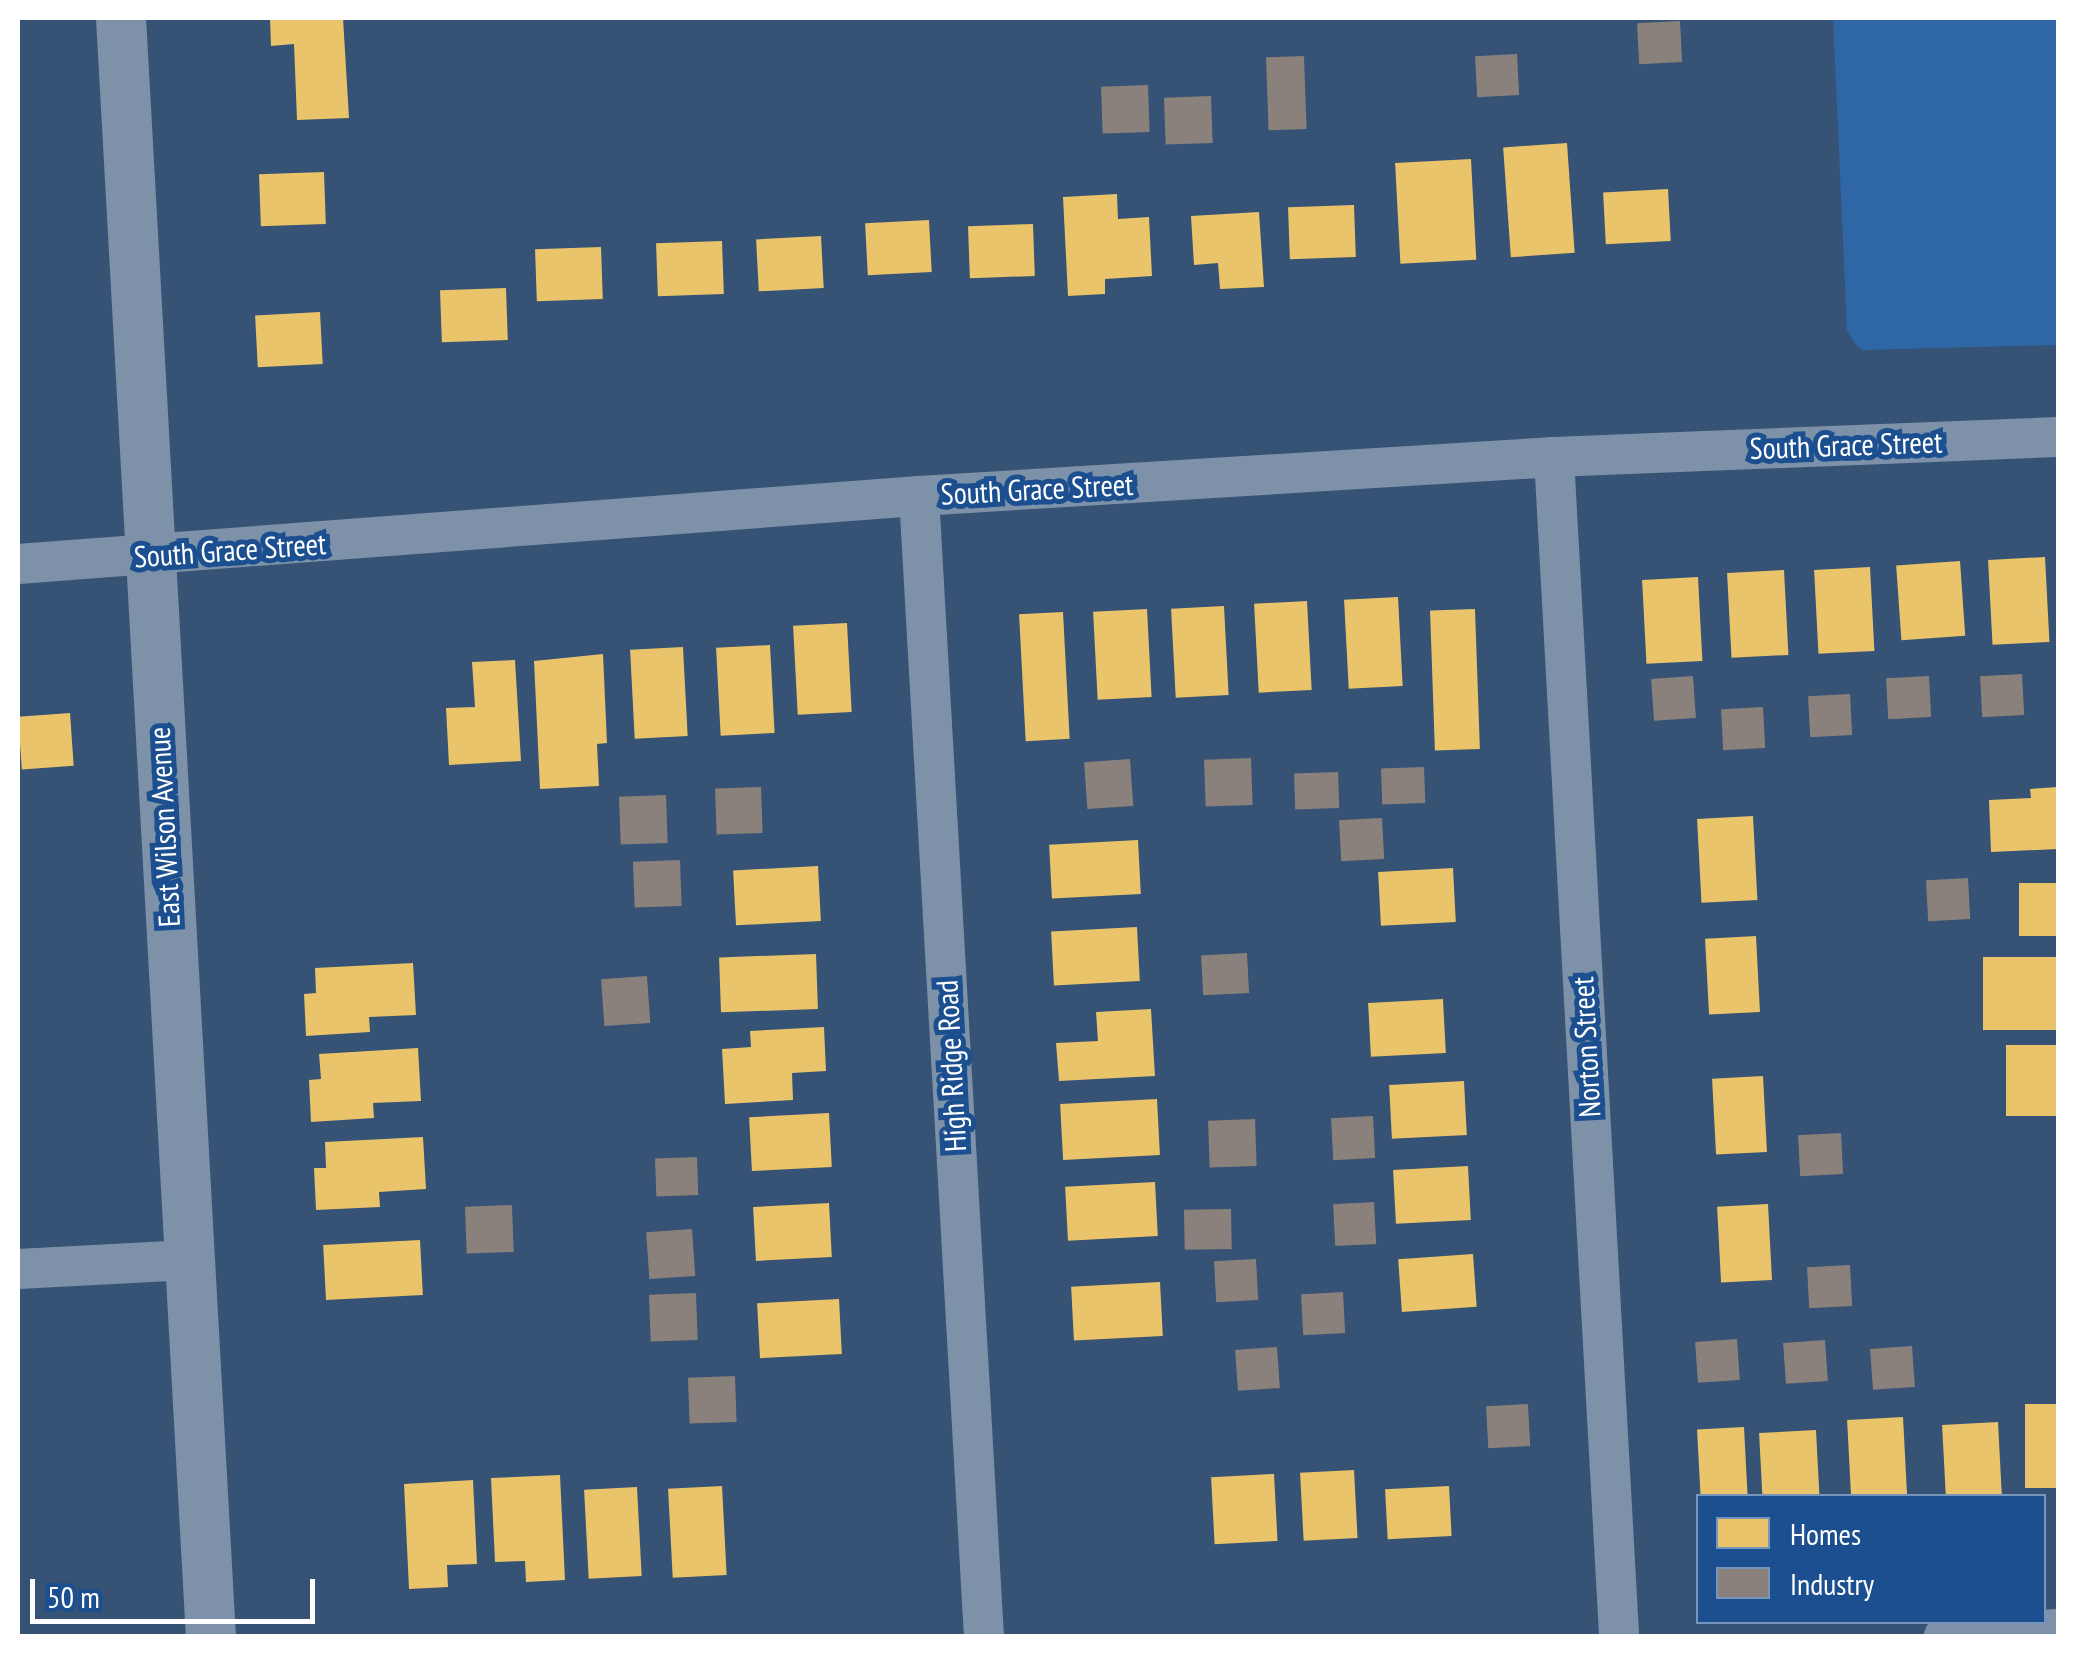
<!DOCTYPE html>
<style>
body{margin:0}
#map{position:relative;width:2076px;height:1654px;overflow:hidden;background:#365274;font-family:"PT Sans Narrow",sans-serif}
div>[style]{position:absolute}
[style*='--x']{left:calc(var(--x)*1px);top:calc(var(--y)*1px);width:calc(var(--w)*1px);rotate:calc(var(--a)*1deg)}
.green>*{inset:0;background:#2f66a5}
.homes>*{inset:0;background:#e9c46a;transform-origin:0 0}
.industry>*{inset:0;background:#8a817c;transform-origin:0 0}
.minor>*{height:40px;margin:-20px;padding:0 20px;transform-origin:20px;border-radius:20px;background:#7d92a8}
.tertiary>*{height:50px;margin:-25px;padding:0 25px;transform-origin:25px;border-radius:25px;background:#7d92a8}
span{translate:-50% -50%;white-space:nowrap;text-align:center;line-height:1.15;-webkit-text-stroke:10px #1b4f8f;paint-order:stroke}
.street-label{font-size:30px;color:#fff}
.frame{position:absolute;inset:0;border:20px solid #fff;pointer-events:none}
.legend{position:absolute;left:1696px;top:1494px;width:350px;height:130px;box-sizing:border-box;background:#1b4f8f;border:2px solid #7695bc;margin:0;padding:12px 18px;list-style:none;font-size:30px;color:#fff}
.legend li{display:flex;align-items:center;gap:20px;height:50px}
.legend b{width:50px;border:2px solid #7695bc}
.scale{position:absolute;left:30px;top:1579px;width:285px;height:45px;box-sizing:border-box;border:5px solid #fff;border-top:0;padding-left:12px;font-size:30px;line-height:35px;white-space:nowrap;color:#fff;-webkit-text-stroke:8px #1b4f8f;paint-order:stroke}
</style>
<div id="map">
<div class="green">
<div style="clip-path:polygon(1833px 18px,2058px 18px,2058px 345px,1863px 350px,1855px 344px,1847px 331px)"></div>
</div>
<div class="homes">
<div style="clip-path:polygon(270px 18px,343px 18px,349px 118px,297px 120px,294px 44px,271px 46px)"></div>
<div style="left:1567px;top:143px;width:110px;height:64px;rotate:86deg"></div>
<div style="left:1471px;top:159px;width:101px;height:76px;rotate:87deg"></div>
<div style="left:324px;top:172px;width:52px;height:65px;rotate:88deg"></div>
<div style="left:1668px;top:189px;width:52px;height:65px;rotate:87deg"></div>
<div style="clip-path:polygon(1117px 194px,1118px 219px,1149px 217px,1152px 276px,1105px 279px,1105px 294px,1068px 296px,1063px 197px)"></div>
<div style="left:1354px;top:205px;width:52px;height:66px;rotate:88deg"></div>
<div style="clip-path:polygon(1259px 212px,1264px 287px,1220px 289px,1218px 263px,1194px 265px,1191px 216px)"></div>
<div style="left:929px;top:220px;width:52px;height:64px;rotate:87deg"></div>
<div style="left:1033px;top:224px;width:52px;height:65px;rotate:88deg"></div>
<div style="left:821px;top:236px;width:52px;height:65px;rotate:87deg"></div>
<div style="left:722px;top:241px;width:53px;height:66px;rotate:88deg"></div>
<div style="left:601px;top:247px;width:52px;height:66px;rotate:88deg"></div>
<div style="left:506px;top:288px;width:52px;height:66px;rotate:88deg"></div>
<div style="left:320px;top:312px;width:52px;height:65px;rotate:87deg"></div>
<div style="left:2045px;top:557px;width:85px;height:57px;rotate:87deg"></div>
<div style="left:1960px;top:561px;width:75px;height:64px;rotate:86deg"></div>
<div style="left:1870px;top:567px;width:84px;height:56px;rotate:87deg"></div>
<div style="left:1784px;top:570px;width:85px;height:57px;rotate:87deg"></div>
<div style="left:1698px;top:577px;width:84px;height:56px;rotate:87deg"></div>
<div style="left:1398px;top:597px;width:89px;height:54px;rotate:87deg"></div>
<div style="left:1307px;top:601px;width:89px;height:53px;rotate:87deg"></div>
<div style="left:1224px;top:606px;width:89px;height:53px;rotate:87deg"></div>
<div style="left:1147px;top:609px;width:88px;height:54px;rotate:87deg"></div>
<div style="left:1475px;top:609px;width:140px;height:45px;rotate:88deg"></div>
<div style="left:1063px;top:612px;width:127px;height:44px;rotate:87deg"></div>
<div style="left:847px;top:623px;width:89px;height:54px;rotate:87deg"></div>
<div style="left:770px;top:645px;width:88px;height:54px;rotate:87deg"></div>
<div style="left:683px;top:647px;width:89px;height:53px;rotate:87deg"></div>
<div style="clip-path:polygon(603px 654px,607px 743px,597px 744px,599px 786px,540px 789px,534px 661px)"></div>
<div style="clip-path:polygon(515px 660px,521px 761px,449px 765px,446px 708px,475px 707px,472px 662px)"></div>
<div style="left:70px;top:713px;width:53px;height:52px;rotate:86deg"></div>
<div style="clip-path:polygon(2058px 787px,2058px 849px,1991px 852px,1989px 800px,2031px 798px,2030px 789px)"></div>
<div style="left:1753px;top:816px;width:84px;height:56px;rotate:87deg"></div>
<div style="left:1138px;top:840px;width:54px;height:89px;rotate:87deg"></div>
<div style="left:818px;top:866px;width:55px;height:85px;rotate:87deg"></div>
<div style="left:1453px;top:868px;width:54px;height:75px;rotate:87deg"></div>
<div style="left:2058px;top:883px;width:53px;height:39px;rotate:90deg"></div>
<div style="left:1137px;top:927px;width:54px;height:86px;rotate:87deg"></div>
<div style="left:1756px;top:936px;width:76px;height:51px;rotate:87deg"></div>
<div style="left:816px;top:954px;width:55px;height:97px;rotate:88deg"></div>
<div style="left:2058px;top:957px;width:73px;height:75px;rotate:90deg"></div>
<div style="clip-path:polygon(413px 963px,416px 1015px,369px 1017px,370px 1032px,306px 1036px,304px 994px,316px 993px,315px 968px)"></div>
<div style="left:1443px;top:999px;width:54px;height:75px;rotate:87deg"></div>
<div style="clip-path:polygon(1151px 1009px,1155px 1076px,1059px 1081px,1056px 1043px,1098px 1041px,1096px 1012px)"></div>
<div style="clip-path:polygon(824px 1027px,826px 1071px,792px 1073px,793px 1100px,725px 1104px,722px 1049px,751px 1047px,750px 1031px)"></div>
<div style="left:2058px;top:1045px;width:71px;height:52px;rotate:90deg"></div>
<div style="clip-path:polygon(418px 1048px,421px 1101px,373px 1103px,374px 1118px,311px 1122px,309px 1080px,321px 1079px,319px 1054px)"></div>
<div style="left:1763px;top:1076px;width:76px;height:51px;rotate:87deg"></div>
<div style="left:1464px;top:1081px;width:54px;height:75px;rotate:87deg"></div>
<div style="left:1157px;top:1099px;width:56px;height:97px;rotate:87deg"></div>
<div style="left:829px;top:1113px;width:54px;height:80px;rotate:87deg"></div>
<div style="clip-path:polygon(423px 1137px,426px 1189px,379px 1192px,380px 1207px,316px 1210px,314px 1168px,326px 1168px,325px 1142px)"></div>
<div style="left:1468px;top:1166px;width:54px;height:75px;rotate:87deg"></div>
<div style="left:1155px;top:1182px;width:54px;height:90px;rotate:87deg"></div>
<div style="left:829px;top:1203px;width:54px;height:76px;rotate:87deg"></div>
<div style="left:1768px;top:1204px;width:76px;height:51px;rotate:87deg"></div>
<div style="left:420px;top:1240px;width:55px;height:97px;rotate:87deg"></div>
<div style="left:1473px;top:1254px;width:53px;height:75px;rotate:86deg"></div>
<div style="left:1160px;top:1282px;width:54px;height:89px;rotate:87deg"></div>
<div style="left:839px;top:1299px;width:55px;height:82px;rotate:87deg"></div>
<div style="left:2058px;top:1404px;width:84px;height:33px;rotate:90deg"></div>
<div style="left:1903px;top:1417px;width:79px;height:56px;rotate:87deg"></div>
<div style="left:1998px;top:1422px;width:74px;height:56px;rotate:87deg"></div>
<div style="left:1744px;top:1427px;width:69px;height:47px;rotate:87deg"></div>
<div style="left:1816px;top:1430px;width:66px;height:57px;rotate:87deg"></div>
<div style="left:1354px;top:1470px;width:68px;height:54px;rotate:87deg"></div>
<div style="left:1274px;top:1474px;width:67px;height:63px;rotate:87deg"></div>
<div style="clip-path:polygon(560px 1475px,565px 1580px,526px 1582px,525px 1561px,495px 1562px,491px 1478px)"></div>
<div style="clip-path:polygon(473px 1480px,477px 1564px,447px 1565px,448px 1587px,409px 1589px,404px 1484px)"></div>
<div style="left:722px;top:1486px;width:89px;height:54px;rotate:87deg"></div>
<div style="left:1449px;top:1486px;width:50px;height:64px;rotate:87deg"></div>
<div style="left:637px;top:1487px;width:89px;height:53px;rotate:87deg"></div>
</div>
<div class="industry">
<div style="left:1680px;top:21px;width:41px;height:43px;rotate:87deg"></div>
<div style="left:1517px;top:54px;width:41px;height:42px;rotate:87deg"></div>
<div style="left:1304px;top:56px;width:73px;height:38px;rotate:88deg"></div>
<div style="left:1148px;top:85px;width:47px;height:47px;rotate:88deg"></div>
<div style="left:1211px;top:96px;width:47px;height:47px;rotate:88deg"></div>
<div style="left:2022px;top:674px;width:41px;height:42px;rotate:87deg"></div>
<div style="left:1693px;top:676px;width:42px;height:42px;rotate:86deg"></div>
<div style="left:1929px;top:676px;width:41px;height:43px;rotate:87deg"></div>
<div style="left:1850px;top:694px;width:41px;height:42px;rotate:87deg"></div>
<div style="left:1763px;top:707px;width:41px;height:42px;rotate:87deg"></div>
<div style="left:1251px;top:758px;width:47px;height:47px;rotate:88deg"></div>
<div style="left:1130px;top:759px;width:47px;height:46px;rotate:86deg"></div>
<div style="left:1424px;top:767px;width:36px;height:43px;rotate:88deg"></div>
<div style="left:1338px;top:772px;width:36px;height:44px;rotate:88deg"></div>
<div style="left:761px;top:787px;width:46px;height:46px;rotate:88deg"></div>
<div style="left:666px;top:795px;width:48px;height:47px;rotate:88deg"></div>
<div style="left:1382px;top:818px;width:41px;height:43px;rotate:87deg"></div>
<div style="left:680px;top:860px;width:46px;height:47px;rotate:88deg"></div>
<div style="left:1968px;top:878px;width:41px;height:42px;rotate:87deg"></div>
<div style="left:1247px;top:953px;width:40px;height:46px;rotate:87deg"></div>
<div style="left:647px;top:976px;width:47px;height:46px;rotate:86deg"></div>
<div style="left:1373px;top:1116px;width:42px;height:42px;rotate:87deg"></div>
<div style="left:1255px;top:1119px;width:47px;height:47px;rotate:88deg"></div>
<div style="left:1841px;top:1133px;width:41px;height:43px;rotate:87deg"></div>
<div style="left:697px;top:1157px;width:38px;height:42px;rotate:88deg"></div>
<div style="left:1374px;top:1202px;width:42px;height:41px;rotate:87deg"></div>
<div style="left:512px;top:1205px;width:47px;height:47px;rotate:88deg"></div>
<div style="left:1231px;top:1209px;width:40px;height:47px;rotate:89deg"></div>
<div style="left:692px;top:1229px;width:47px;height:46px;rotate:86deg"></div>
<div style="left:1256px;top:1259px;width:41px;height:42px;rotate:87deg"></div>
<div style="left:1850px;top:1265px;width:41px;height:43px;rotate:87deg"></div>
<div style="left:1343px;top:1292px;width:41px;height:42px;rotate:87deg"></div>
<div style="left:696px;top:1293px;width:47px;height:47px;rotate:88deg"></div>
<div style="left:1737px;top:1339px;width:41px;height:42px;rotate:86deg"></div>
<div style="left:1825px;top:1340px;width:41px;height:42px;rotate:86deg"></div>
<div style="left:1912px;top:1346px;width:41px;height:42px;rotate:86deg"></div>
<div style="left:1277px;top:1347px;width:41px;height:42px;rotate:86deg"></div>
<div style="left:735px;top:1376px;width:46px;height:47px;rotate:88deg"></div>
<div style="left:1528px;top:1404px;width:42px;height:42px;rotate:87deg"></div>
</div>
<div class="minor">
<div style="--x:1554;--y:457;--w:1181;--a:86.84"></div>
<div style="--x:919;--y:496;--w:1142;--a:86.74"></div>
<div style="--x:18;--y:564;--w:904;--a:-4.32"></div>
<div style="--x:919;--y:496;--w:636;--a:-3.51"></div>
<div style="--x:1554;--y:457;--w:504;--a:-2.27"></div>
<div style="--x:18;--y:1269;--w:171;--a:-3"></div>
<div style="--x:1944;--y:1636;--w:114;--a:-3.5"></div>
</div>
<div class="tertiary">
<div style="--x:121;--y:18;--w:1621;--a:86.82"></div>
</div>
<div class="street-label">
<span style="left:1846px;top:445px;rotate:-2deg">South Grace Street</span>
<span style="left:1037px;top:489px;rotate:-3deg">South Grace Street</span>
<span style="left:230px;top:550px;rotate:-4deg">South Grace Street</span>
<span style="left:164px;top:827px;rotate:-93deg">East Wilson Avenue</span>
<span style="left:1586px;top:1047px;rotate:-93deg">Norton Street</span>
<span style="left:951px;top:1066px;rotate:-93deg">High Ridge Road</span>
</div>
<div class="frame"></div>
<ul class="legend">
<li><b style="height:28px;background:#e9c46a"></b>Homes</li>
<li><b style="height:28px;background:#8a817c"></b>Industry</li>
</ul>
<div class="scale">50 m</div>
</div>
